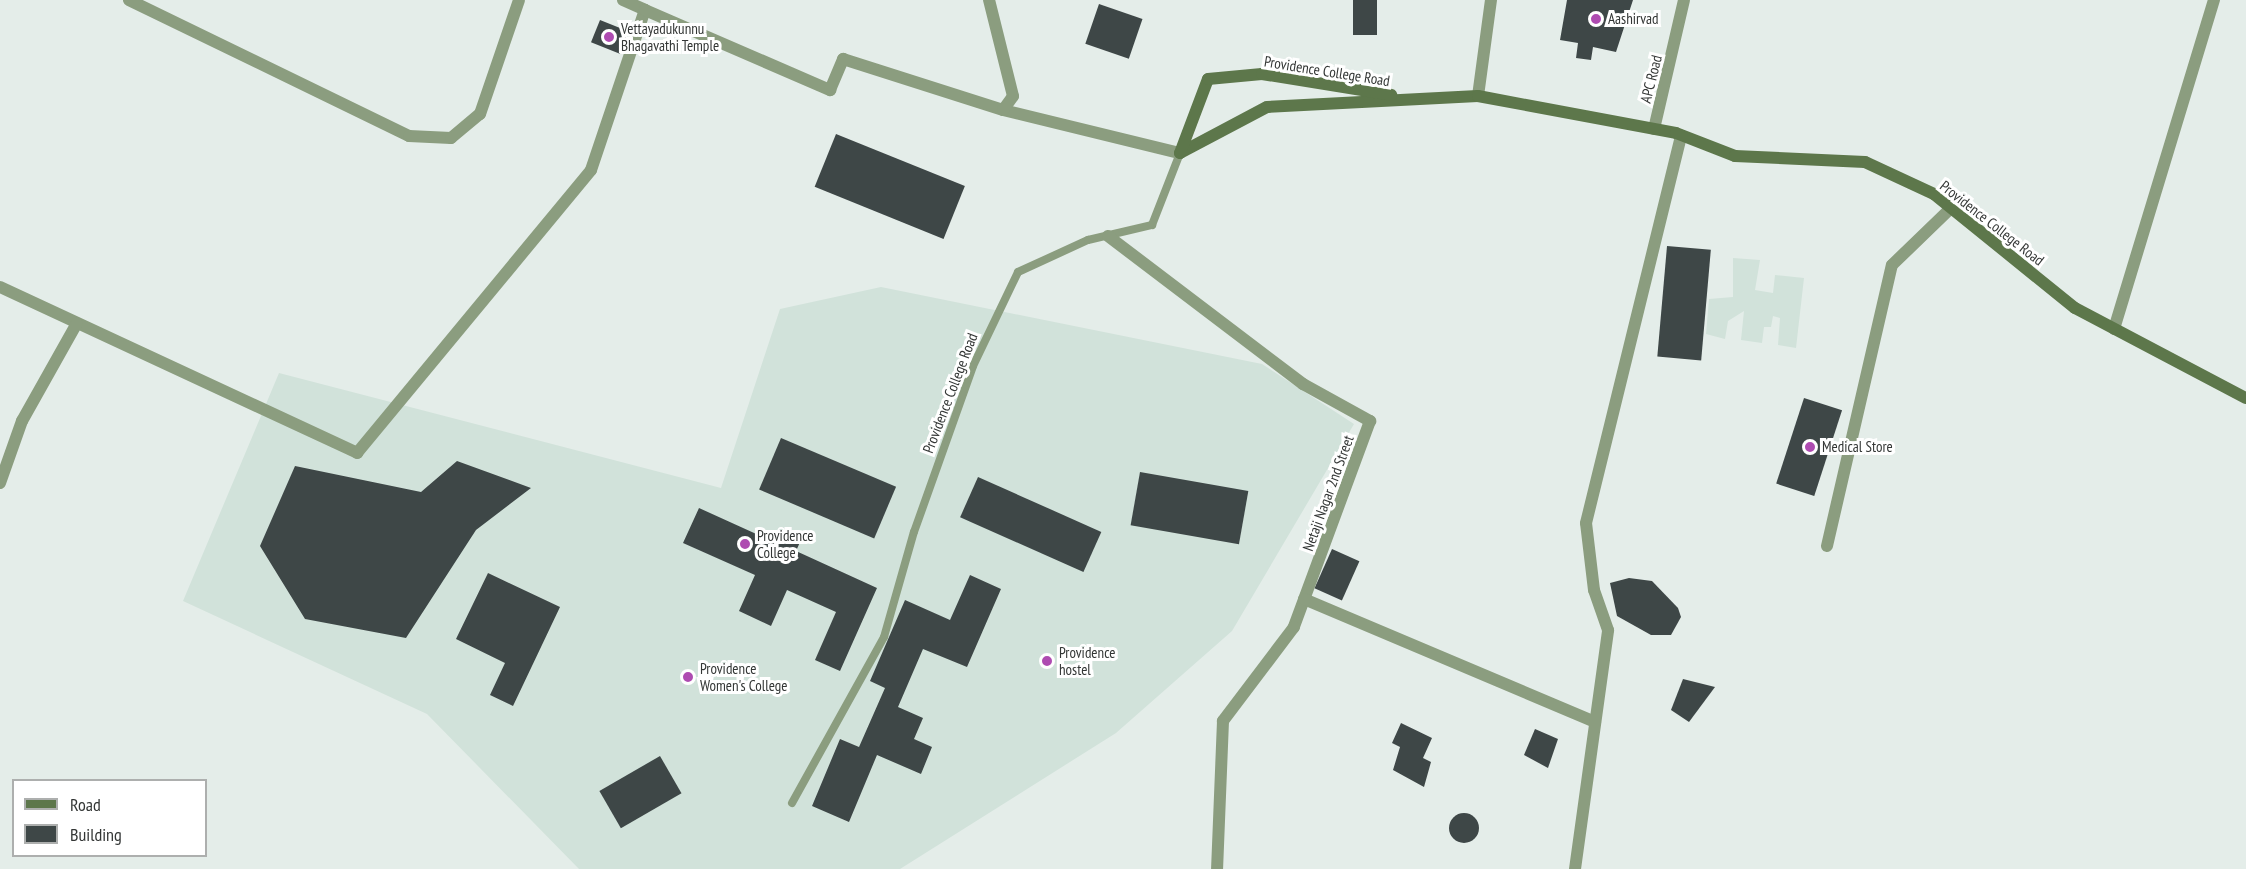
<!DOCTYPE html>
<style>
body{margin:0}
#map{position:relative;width:2246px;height:869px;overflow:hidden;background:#e4ede9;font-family:"PT Sans Narrow",sans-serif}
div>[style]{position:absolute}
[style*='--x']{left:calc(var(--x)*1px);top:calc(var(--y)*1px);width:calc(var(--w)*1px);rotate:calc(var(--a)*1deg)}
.built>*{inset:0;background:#d1e2da}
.building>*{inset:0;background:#3e4747;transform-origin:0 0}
.round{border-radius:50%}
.lane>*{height:8px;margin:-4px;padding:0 4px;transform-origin:4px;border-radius:4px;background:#8b9d7f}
.street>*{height:12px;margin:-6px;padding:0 6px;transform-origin:6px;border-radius:6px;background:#8b9d7f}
.secondary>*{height:12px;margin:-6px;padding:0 6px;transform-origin:6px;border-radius:6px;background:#5d774b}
.dots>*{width:16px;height:16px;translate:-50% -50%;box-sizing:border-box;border:3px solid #fff;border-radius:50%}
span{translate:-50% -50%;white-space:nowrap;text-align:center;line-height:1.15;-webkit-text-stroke:6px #fff;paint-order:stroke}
.poi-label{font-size:15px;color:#333635}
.left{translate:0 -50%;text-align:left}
.street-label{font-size:15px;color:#333635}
.legend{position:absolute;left:12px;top:779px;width:195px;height:78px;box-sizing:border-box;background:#fff;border:2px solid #adafae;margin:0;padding:8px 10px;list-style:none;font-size:18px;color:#333635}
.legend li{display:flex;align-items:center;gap:12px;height:30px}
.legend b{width:30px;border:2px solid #adafae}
</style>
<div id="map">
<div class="built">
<div style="clip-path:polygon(1733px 258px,1760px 260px,1755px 290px,1773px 293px,1775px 275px,1804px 278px,1796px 348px,1778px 345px,1780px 318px,1773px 316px,1771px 327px,1764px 327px,1762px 343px,1741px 340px,1744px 311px,1728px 321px,1725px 339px,1706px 334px,1709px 299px,1733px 297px)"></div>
<div style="clip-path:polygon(881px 287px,1262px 364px,1354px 424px,1232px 631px,1116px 733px,900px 869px,579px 869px,427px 714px,183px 601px,279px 373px,721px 488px,780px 309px)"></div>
</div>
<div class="building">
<div style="left:1353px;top:0;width:24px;height:35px"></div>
<div style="clip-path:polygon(1567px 0,1633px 0,1616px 52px,1593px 47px,1591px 60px,1576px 58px,1578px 43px,1560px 40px)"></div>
<div style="left:1099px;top:4px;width:46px;height:42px;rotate:19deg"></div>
<div style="left:600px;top:20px;width:31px;height:24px;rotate:22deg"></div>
<div style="left:836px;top:134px;width:139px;height:57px;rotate:22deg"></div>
<div style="left:1667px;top:246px;width:44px;height:111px;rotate:5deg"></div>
<div style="left:1804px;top:398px;width:40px;height:90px;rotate:18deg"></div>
<div style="left:781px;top:438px;width:125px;height:56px;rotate:23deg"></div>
<div style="clip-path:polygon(457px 461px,531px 488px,476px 530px,406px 638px,305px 619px,260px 546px,295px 466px,421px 492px)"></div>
<div style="left:1140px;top:472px;width:110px;height:54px;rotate:10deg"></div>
<div style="left:978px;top:477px;width:135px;height:44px;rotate:24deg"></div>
<div style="clip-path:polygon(699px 508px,774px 542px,779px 530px,801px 540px,796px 551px,877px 588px,840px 671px,815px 660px,836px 612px,787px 590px,771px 626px,739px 611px,755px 575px,683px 543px)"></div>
<div style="left:1332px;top:549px;width:30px;height:43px;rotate:24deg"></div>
<div style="clip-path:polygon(488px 573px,560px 607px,513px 706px,490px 695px,505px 663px,456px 639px)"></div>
<div style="clip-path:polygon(970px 575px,1001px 589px,967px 667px,923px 649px,898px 707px,923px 718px,914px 739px,932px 747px,921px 774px,877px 755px,849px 822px,812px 806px,840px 739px,859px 747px,885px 688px,870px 681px,905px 600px,950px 620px)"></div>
<div style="clip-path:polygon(1629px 578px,1652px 581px,1678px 608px,1681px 617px,1671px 635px,1651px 635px,1617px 616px,1610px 583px)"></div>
<div style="clip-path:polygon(1683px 679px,1715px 687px,1689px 722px,1671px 710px)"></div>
<div style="clip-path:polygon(1401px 723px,1432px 738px,1423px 758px,1431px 762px,1424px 787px,1393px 770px,1400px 747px,1392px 743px)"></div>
<div style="clip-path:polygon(1535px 729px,1558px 739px,1548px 768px,1524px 755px)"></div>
<div style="left:660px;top:756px;width:43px;height:70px;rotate:60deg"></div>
<div class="round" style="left:1449px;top:813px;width:30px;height:30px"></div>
</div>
<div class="lane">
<div style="--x:792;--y:803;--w:190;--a:-61"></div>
<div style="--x:884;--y:637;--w:109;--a:-74.1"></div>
<div style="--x:914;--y:532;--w:176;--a:-70.4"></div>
<div style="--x:973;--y:366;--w:104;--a:-64.4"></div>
<div style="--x:1018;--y:272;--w:77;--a:-24.6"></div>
<div style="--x:1088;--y:240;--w:66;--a:-13.2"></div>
<div style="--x:1152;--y:225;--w:77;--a:-68.7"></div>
</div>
<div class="street">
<div style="--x:129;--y:0;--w:311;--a:25.9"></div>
<div style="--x:409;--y:136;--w:42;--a:2.7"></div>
<div style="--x:451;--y:138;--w:38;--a:-40"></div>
<div style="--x:480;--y:114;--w:120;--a:-71.1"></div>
<div style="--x:623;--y:0;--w:24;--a:24"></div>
<div style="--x:1478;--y:96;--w:97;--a:-82.3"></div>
<div style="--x:1003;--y:110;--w:182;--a:13.7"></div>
<div style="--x:1654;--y:129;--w:132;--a:-76.9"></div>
<div style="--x:1108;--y:236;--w:245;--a:37.2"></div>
<div style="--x:1303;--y:384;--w:77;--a:28.9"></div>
<div style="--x:1370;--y:421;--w:220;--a:110.3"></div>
<div style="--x:1294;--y:627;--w:118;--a:127.1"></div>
<div style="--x:1223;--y:721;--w:148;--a:92.3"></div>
<div style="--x:0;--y:287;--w:394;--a:24.9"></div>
<div style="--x:357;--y:453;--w:367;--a:-50.4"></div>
<div style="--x:591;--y:170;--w:169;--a:-71.4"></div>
<div style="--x:645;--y:10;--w:202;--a:23.4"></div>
<div style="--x:830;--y:90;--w:34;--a:-67"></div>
<div style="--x:843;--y:59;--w:168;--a:17.7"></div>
<div style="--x:1003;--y:110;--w:17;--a:-54"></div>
<div style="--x:1013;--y:96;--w:99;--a:-104"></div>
<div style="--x:2114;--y:329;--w:344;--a:-73.1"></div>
<div style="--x:0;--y:483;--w:66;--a:-70.5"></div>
<div style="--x:22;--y:421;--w:112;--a:-60.7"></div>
<div style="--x:1827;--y:546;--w:288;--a:-77"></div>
<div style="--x:1892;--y:265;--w:82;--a:-44"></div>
<div style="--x:1304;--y:599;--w:316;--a:22.9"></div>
<div style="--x:1575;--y:869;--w:241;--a:-82.1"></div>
<div style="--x:1608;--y:630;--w:42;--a:-109.3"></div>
<div style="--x:1594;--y:590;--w:67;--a:-96.8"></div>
<div style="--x:1586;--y:523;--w:399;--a:-76.2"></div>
</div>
<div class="secondary">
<div style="--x:1180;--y:153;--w:98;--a:-27.9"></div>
<div style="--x:1267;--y:107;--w:211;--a:-3"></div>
<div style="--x:1478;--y:96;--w:201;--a:10.6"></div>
<div style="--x:1676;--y:133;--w:63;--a:21.3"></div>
<div style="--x:1735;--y:156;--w:130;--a:2.6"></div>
<div style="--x:1865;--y:162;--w:76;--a:24.9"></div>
<div style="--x:1934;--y:194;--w:181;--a:39"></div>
<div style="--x:2075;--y:308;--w:193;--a:27.8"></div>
<div style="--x:1180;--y:153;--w:79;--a:-69.3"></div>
<div style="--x:1208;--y:79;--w:54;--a:-5.3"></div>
<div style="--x:1262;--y:74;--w:131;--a:9.2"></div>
</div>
<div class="dots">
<div style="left:1596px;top:19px;background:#ae4bb1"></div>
<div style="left:609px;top:37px;background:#ae4bb1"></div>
<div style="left:1810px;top:447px;background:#ae4bb1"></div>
<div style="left:745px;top:544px;background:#ae4bb1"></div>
<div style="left:1047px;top:661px;background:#ae4bb1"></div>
<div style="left:688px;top:677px;background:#ae4bb1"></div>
</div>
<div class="poi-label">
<span class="left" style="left:1608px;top:19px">Aashirvad</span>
<span class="left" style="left:621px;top:37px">Vettayadukunnu<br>Bhagavathi Temple</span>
<span class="left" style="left:1822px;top:447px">Medical Store</span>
<span class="left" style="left:757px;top:544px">Providence<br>College</span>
<span class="left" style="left:1059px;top:661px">Providence<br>hostel</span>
<span class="left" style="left:700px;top:677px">Providence<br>Women's College</span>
</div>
<div class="street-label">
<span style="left:1327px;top:71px;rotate:9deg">Providence College Road</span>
<span style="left:1651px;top:79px;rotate:-76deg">APC Road</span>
<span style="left:1992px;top:223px;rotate:38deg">Providence College Road</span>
<span style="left:950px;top:393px;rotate:-69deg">Providence College Road</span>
<span style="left:1328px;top:493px;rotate:-70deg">Netaji Nagar 2nd Street</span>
</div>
<ul class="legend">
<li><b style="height:8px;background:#5d774b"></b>Road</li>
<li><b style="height:16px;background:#3e4747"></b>Building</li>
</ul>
</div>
